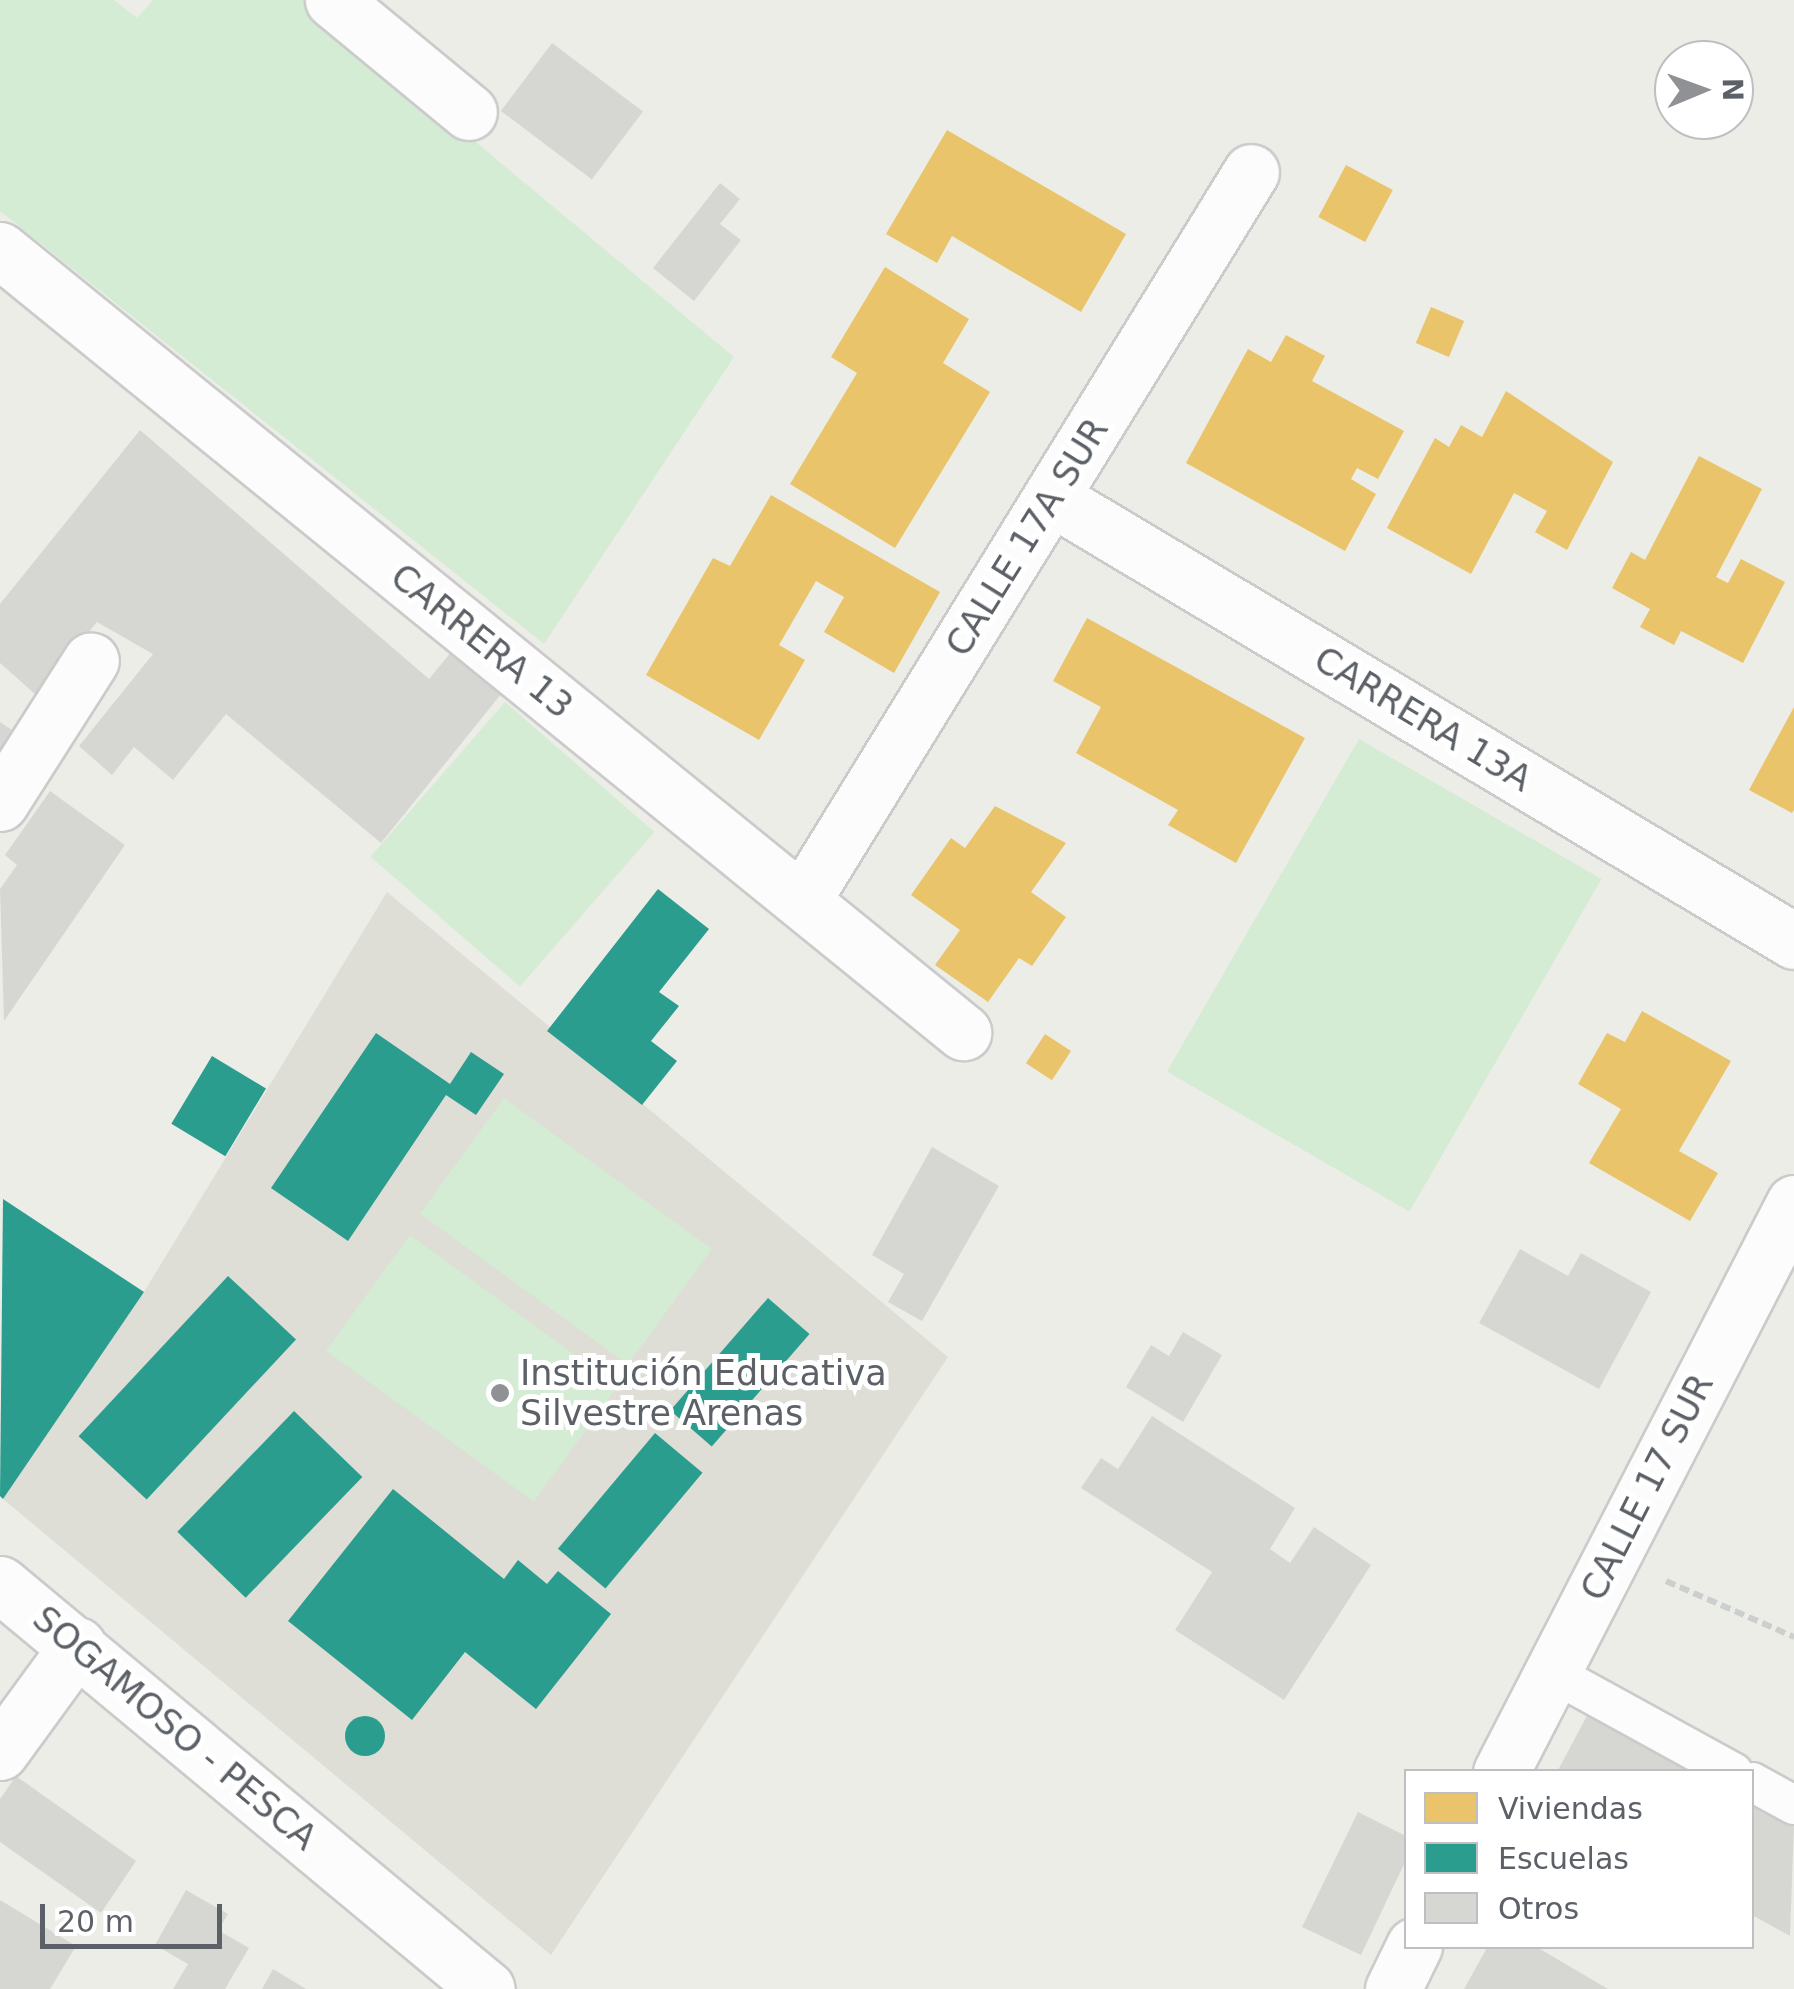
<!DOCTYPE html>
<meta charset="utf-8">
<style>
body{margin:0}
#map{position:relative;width:1794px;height:1989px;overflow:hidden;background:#edede8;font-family:"DejaVu Sans",sans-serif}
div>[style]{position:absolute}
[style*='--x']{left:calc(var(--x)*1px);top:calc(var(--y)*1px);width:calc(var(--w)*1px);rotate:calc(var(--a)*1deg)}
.education>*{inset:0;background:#deddd6}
.green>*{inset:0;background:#d4ebd4;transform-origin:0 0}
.homes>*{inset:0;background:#e9c46a;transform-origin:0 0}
.schools>*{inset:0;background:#2a9d8f;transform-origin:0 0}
.round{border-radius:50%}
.building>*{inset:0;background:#d6d6d3;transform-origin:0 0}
.path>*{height:6px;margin-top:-3px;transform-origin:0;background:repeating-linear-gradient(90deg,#cbcfcd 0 10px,transparent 0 15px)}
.roads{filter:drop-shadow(2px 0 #cacbca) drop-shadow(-2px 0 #cacbca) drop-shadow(0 2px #cacbca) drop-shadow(0 -2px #cacbca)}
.lane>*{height:38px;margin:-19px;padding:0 19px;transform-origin:19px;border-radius:19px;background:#fcfcfc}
.street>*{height:55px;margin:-27.5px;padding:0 27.5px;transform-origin:27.5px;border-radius:27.5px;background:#fcfcfc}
.secondary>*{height:55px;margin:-27.5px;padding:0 27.5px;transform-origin:27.5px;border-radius:27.5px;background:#fcfcfc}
.dots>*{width:28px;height:28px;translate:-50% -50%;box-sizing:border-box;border:5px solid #fff;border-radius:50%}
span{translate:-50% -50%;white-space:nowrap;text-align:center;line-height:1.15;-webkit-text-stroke:10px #fff;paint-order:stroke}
.street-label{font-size:35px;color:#5c6067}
.poi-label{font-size:35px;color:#5c6067}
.left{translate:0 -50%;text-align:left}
.legend{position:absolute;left:1404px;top:1769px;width:350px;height:180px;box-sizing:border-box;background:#fff;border:2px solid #bebfc2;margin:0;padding:12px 18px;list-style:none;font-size:30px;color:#5c6067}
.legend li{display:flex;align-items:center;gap:20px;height:50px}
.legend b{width:50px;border:2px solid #bebfc2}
.north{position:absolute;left:1654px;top:40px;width:100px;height:100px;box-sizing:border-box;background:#fff;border:2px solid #bebfc2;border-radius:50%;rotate:89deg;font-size:28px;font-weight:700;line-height:40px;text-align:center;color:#5c6067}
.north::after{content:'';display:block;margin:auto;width:35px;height:45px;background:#8f9194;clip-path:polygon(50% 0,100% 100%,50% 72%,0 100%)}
.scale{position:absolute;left:40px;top:1904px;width:182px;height:45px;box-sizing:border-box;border:5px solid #5c6067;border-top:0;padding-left:12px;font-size:30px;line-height:35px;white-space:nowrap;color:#5c6067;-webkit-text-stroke:8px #fff;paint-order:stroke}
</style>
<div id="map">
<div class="education">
<div style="clip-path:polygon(387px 892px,948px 1357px,551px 1955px,3px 1499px,144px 1292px)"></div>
</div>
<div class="green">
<div style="clip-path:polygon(0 0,114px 0,137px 18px,153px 0,305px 0,734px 357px,544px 644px,0 211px)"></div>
<div style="left:505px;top:702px;width:198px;height:205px;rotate:41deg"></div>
<div style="left:1359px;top:739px;width:280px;height:384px;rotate:30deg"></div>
<div style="left:504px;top:1098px;width:257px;height:143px;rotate:36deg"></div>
<div style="left:410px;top:1235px;width:257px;height:143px;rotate:36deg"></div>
</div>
<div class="homes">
<div style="clip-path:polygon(947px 130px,1126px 234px,1081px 312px,952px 236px,937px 263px,886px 234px)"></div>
<div style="left:1346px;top:165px;width:53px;height:59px;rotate:28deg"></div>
<div style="clip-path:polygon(885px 267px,969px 319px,943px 363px,990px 392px,895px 548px,790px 484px,857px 373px,831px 357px)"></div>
<div style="left:1431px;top:307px;width:36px;height:39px;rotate:23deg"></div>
<div style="clip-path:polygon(1286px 335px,1325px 356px,1312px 381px,1404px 431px,1378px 479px,1357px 468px,1351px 479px,1376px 494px,1345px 551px,1186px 463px,1248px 349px,1271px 362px)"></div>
<div style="clip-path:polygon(1506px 391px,1613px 462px,1567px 550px,1535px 532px,1547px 511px,1514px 493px,1471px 574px,1387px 528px,1435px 438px,1449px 447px,1461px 425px,1482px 437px)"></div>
<div style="clip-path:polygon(1699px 456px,1762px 489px,1716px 577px,1728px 583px,1741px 559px,1785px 582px,1743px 663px,1681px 631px,1674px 645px,1640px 627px,1650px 609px,1612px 588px,1631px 552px,1645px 560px)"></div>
<div style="clip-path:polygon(771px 495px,940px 592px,894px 673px,824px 632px,844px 597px,816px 581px,779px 645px,805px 660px,759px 740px,646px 675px,713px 558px,730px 566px)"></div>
<div style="clip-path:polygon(1087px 618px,1305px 738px,1236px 863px,1168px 825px,1178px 810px,1076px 753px,1101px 707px,1053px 681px)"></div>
<div style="clip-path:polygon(1794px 707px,1794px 810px,1792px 813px,1749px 790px)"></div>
<div style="clip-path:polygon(995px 806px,1066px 843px,1031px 892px,1066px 917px,1032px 966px,1019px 958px,988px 1002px,935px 965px,960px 930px,911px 895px,951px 838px,965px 848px)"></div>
<div style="clip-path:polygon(1642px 1011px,1731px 1061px,1679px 1151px,1718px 1173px,1690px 1221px,1589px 1163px,1621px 1109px,1578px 1084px,1607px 1033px,1625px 1042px)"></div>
<div style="left:1045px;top:1034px;width:31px;height:35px;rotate:33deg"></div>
</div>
<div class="schools">
<div style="clip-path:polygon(658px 889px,709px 929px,659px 992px,679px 1006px,651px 1041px,677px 1061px,642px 1105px,547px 1031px)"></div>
<div style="clip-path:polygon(376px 1033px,450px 1084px,471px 1052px,504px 1074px,476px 1115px,446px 1095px,348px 1241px,271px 1188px)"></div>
<div style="left:212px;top:1056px;width:63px;height:79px;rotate:31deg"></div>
<div style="clip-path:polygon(3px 1199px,144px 1292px,3px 1499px,0 1496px)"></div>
<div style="left:228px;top:1276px;width:93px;height:219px;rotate:43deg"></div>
<div style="left:768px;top:1298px;width:55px;height:149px;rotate:41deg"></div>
<div style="left:294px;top:1411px;width:95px;height:168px;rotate:44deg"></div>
<div style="left:655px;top:1433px;width:62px;height:151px;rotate:40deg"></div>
<div style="clip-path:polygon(393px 1489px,504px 1579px,518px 1560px,547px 1584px,558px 1571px,611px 1614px,536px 1709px,465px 1652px,412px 1720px,288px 1621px)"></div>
<div class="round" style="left:345px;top:1716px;width:40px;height:40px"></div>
</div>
<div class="building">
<div style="left:552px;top:43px;width:114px;height:85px;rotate:37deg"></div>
<div style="clip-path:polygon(720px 183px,740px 199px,720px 224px,741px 240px,694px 301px,653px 268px)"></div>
<div style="clip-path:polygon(140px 430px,429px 679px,452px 651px,502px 693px,381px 843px,226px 714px,173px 780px,134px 747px,112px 775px,79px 746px,153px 654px,97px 622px,36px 695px,0 663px,0 604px)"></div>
<div style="clip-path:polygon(0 722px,18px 734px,0 761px)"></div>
<div style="clip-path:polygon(50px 791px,125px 845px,4px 1021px,0 889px,17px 865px,5px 855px)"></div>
<div style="clip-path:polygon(932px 1147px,999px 1186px,922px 1321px,888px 1302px,904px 1274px,872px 1255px)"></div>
<div style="clip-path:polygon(1520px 1249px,1568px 1276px,1581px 1253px,1651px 1292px,1599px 1389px,1479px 1323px)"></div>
<div style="clip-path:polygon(1183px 1332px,1222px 1355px,1183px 1422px,1126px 1387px,1151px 1345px,1169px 1356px)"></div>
<div style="clip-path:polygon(1152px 1416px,1295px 1508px,1270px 1549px,1290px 1563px,1314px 1527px,1371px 1565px,1284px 1700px,1175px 1630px,1212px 1572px,1081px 1488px,1101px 1458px,1118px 1469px)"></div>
<div style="clip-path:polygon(1589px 1712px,1698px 1772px,1557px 1772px)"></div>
<div style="clip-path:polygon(16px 1776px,136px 1861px,101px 1913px,0 1842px,0 1799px)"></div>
<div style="clip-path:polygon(1752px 1800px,1794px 1823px,1790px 1936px,1752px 1915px)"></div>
<div style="clip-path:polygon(1358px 1812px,1406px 1836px,1406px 1860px,1361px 1955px,1302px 1927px)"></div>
<div style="clip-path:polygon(186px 1890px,228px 1914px,218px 1930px,249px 1948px,225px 1989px,173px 1989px,188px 1964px,155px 1945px)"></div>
<div style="clip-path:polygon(0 1900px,76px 1946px,50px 1989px,0 1989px)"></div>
<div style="clip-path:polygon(1488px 1946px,1535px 1946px,1608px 1989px,1464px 1989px)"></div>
<div style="clip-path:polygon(273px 1969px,306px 1989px,262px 1989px)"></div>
</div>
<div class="path">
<div style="--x:1666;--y:1581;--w:140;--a:23.6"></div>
</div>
<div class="roads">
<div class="lane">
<div style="--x:1551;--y:1672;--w:208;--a:28.8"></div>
<div style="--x:1752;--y:1782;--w:48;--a:28.7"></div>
</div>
<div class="street">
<div style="--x:333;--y:0;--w:176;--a:39.5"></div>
<div style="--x:0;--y:250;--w:1241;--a:39.08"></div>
<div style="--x:1052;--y:498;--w:864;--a:30.84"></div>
<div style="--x:0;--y:803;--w:169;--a:-57.5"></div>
<div style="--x:802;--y:901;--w:856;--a:-58.37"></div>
<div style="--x:0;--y:1752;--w:132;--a:-53.9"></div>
<div style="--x:1501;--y:1772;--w:640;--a:-62.75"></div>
<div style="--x:1393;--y:1989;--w:48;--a:-64"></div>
</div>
<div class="secondary">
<div style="--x:0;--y:1584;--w:633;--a:39.75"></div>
</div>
</div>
<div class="dots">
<div style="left:500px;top:1393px;background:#8f9194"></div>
</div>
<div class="street-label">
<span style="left:1027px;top:537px;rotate:-58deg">CALLE 17A SUR</span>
<span style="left:482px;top:641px;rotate:39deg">CARRERA 13</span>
<span style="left:1423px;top:719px;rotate:31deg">CARRERA 13A</span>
<span style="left:1647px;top:1487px;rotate:-63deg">CALLE 17 SUR</span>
<span style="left:175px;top:1728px;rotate:40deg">SOGAMOSO - PESCA</span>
</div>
<div class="poi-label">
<span class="left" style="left:520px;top:1393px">Institución Educativa<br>Silvestre Arenas</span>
</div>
<ul class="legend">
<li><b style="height:28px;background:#e9c46a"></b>Viviendas</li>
<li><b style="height:28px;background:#2a9d8f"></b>Escuelas</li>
<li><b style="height:28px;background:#d6d6d3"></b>Otros</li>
</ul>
<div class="north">N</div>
<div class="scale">20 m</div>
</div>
